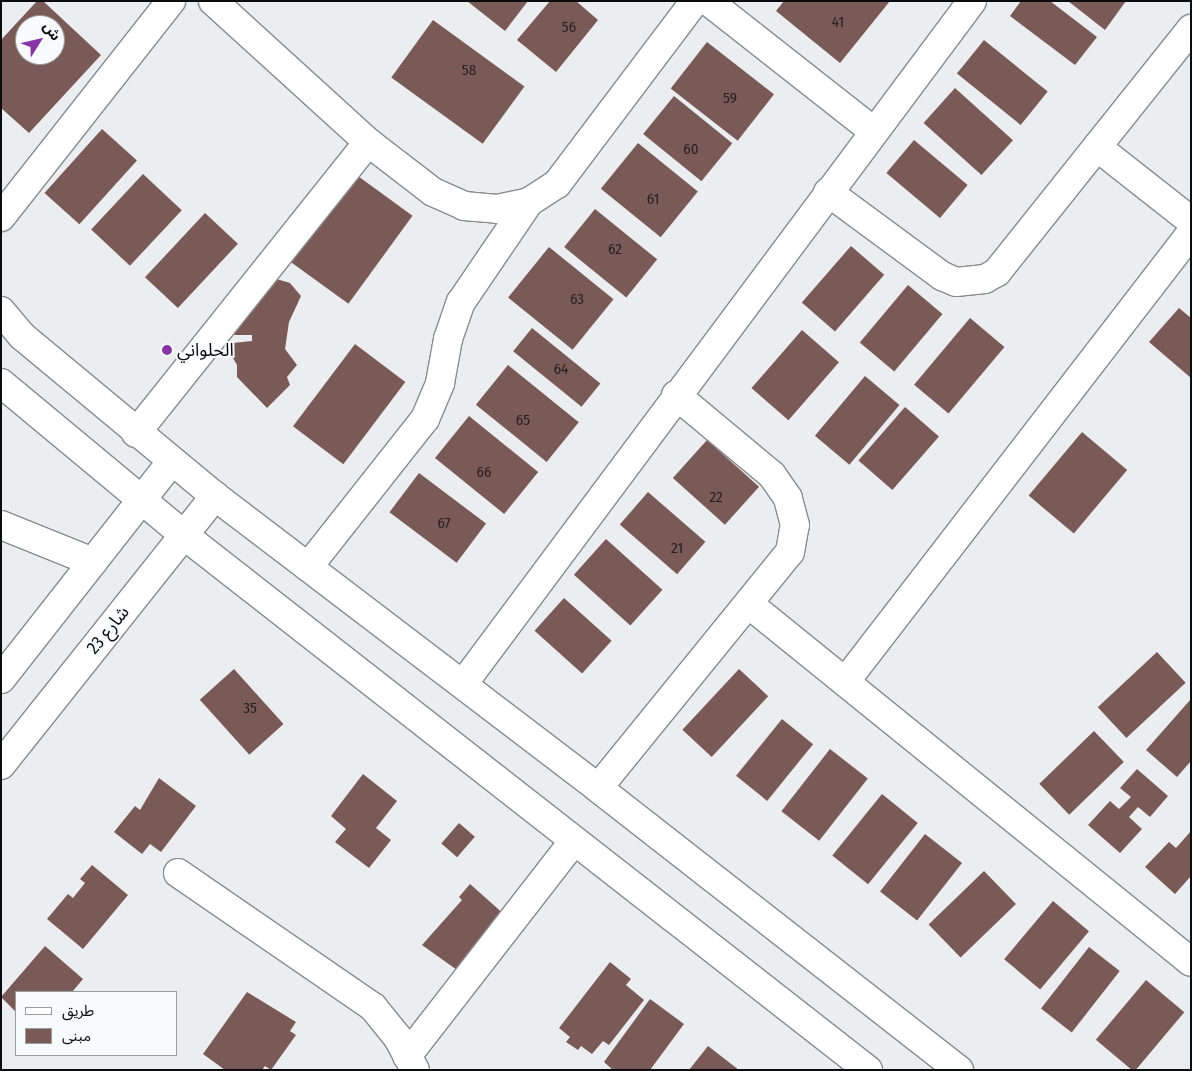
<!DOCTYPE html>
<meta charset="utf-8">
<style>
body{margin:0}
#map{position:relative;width:1192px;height:1071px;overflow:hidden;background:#ebedf1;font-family:"Fira Sans Condensed","Noto Sans Arabic",sans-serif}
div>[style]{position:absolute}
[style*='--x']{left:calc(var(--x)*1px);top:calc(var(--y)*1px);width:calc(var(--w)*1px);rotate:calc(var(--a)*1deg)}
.building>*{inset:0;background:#7a5a56;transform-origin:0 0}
.roads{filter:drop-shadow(1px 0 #8a8b8f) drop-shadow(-1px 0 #8a8b8f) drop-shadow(0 1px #8a8b8f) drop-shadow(0 -1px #8a8b8f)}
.minor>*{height:28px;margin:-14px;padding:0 14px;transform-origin:14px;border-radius:14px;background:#fff}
.dots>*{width:14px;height:14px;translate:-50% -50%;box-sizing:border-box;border:2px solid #f9fafe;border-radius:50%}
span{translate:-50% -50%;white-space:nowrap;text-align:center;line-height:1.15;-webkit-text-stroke:4px #f9fafe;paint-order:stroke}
.number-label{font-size:15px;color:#27201f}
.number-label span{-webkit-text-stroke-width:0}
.poi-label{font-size:18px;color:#0b0c0d}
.left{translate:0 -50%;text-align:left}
.street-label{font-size:18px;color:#0b0c0d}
.frame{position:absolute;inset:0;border:2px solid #0b0c0d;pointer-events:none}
.legend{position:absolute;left:15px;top:991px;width:162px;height:65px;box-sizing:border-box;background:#f9fafe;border:1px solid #9a9b9e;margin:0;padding:6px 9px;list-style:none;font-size:15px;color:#0b0c0d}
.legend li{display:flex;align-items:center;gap:10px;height:25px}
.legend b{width:25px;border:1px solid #9a9b9e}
.north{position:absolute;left:15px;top:15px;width:50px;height:50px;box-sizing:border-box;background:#f9fafe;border:1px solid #9a9b9e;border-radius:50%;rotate:54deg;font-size:14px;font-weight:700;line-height:20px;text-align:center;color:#0b0c0d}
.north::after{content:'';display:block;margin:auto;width:18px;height:22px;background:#8735a5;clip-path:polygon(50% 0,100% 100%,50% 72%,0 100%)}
</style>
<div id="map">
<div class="building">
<div style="clip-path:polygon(evenodd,37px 1px,43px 1px,101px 55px,29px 133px,1px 108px,1px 40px,37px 1px,25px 25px,55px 25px,55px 55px,25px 55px,25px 25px)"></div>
<div style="clip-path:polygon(467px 1px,528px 1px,505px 31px)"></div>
<div style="clip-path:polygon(550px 1px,576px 1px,598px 20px,556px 72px,517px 40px)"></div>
<div style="clip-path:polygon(784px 1px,890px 1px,840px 63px,776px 11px)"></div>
<div style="clip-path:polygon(1021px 1px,1050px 1px,1097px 37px,1075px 65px,1010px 16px)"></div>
<div style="clip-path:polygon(1068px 1px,1126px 1px,1105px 30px)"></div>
<div style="left:433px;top:20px;width:113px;height:71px;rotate:36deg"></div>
<div style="left:984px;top:40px;width:82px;height:43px;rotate:39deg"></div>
<div style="left:707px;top:42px;width:85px;height:59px;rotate:38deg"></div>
<div style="left:955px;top:88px;width:78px;height:47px;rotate:42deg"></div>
<div style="left:674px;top:96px;width:75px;height:49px;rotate:39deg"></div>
<div style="left:102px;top:129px;width:47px;height:86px;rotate:42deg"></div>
<div style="left:914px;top:140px;width:70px;height:43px;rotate:40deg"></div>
<div style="left:638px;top:143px;width:77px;height:59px;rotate:39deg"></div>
<div style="left:351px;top:171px;width:76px;height:109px;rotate:36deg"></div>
<div style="left:143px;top:174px;width:53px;height:76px;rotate:43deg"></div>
<div style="left:595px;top:209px;width:80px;height:49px;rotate:39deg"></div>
<div style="left:205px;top:213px;width:45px;height:88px;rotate:43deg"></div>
<div style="left:851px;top:246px;width:44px;height:75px;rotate:41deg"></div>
<div style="left:549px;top:247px;width:83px;height:65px;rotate:39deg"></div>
<div style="clip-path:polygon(273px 278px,290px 283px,301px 296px,289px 322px,285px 349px,297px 365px,287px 377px,290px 385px,267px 408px,237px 377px,237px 365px,230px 353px,233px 343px,252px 341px,252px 335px,223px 335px)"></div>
<div style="left:908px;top:285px;width:45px;height:75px;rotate:40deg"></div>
<div style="clip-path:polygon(1179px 308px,1191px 318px,1191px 378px,1149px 342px)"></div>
<div style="left:970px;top:318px;width:45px;height:87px;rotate:40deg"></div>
<div style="left:532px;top:328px;width:88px;height:30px;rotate:39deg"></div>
<div style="left:802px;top:330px;width:49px;height:77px;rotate:41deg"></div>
<div style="left:355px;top:344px;width:63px;height:103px;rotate:37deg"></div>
<div style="left:508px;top:365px;width:91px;height:51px;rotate:39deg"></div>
<div style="left:865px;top:376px;width:45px;height:78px;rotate:40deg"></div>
<div style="left:905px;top:407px;width:45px;height:71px;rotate:41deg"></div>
<div style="left:469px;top:416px;width:89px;height:54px;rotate:39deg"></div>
<div style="left:1082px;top:432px;width:59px;height:83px;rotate:40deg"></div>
<div style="left:707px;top:440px;width:70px;height:51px;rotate:42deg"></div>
<div style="left:419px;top:473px;width:84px;height:49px;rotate:37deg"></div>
<div style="left:648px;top:492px;width:76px;height:43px;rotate:41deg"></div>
<div style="left:606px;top:539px;width:76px;height:48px;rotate:42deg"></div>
<div style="left:564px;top:598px;width:64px;height:44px;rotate:42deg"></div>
<div style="left:1157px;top:652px;width:42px;height:81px;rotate:47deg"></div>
<div style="left:234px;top:669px;width:74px;height:46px;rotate:48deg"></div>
<div style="left:739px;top:669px;width:40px;height:83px;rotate:43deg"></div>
<div style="clip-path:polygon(1191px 699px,1191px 761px,1177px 777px,1146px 750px)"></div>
<div style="left:782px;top:719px;width:40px;height:73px;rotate:39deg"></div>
<div style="left:1094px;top:731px;width:43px;height:76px;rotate:46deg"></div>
<div style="left:830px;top:749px;width:48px;height:79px;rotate:38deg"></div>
<div style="clip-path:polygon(1137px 769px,1168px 796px,1150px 817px,1138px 807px,1129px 817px,1142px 829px,1120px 853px,1088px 825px,1110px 801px,1119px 809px,1131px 797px,1120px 788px)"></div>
<div style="clip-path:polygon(363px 774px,397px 801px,376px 828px,391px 840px,369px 868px,335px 842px,346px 829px,331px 816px)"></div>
<div style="clip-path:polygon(159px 778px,196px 806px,161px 852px,150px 844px,142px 854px,114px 832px,135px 806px,140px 810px)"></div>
<div style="left:882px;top:794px;width:46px;height:79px;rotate:39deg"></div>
<div style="left:459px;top:823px;width:21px;height:27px;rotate:41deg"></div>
<div style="clip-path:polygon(1191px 831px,1191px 876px,1175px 894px,1145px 867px,1169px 842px,1176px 848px)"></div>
<div style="left:925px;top:834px;width:47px;height:73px;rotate:38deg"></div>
<div style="clip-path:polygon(92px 865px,128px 895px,83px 949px,47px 919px,68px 894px,73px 898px,85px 883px,80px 879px)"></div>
<div style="left:984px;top:871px;width:46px;height:77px;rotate:46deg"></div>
<div style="clip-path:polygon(470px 884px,506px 916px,457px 970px,422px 945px,462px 900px,459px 897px)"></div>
<div style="left:1053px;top:901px;width:47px;height:76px;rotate:40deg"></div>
<div style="clip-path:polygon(45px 946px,83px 979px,72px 992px,16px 992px,16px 1012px,1px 997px)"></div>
<div style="left:1089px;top:947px;width:39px;height:78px;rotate:38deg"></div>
<div style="clip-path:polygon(610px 962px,631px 979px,626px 985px,644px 1000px,609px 1045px,603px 1041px,592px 1054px,581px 1046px,578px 1050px,566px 1042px,570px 1037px,559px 1028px)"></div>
<div style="left:1146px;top:980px;width:50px;height:78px;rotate:40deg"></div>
<div style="clip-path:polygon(247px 992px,296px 1022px,290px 1031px,296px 1035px,271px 1070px,265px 1066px,262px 1070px,225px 1070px,203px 1054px)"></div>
<div style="clip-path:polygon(650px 999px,684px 1024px,650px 1070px,613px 1070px,604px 1062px)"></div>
<div style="clip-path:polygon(708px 1046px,739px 1070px,689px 1070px)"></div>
</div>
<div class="roads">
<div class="minor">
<div style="--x:213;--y:1;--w:210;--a:42.3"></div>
<div style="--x:368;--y:142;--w:82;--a:37.6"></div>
<div style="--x:433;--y:192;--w:34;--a:24"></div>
<div style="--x:464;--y:206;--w:33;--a:5"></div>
<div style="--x:497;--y:209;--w:33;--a:-12"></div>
<div style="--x:529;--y:202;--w:33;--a:-33"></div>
<div style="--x:557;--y:184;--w:229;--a:-53"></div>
<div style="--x:708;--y:1;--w:210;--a:38.2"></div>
<div style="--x:1097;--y:147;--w:120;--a:38.2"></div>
<div style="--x:828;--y:192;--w:142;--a:36.4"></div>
<div style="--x:942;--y:276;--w:15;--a:23"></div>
<div style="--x:956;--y:282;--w:29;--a:-6"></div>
<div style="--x:985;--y:279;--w:14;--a:-30"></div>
<div style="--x:997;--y:272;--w:311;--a:-51.4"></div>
<div style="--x:1;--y:217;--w:275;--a:-51.8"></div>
<div style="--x:1;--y:311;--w:33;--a:50"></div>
<div style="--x:22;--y:336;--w:251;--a:39.7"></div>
<div style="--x:215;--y:496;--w:482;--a:37.3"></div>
<div style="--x:598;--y:788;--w:458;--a:38"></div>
<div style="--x:1;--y:383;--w:239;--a:39.7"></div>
<div style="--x:185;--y:536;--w:867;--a:38.02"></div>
<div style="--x:136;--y:433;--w:372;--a:-51.4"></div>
<div style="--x:1;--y:525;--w:99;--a:21.9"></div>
<div style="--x:308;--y:567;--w:189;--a:-51.7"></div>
<div style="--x:425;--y:419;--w:39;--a:-67"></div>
<div style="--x:440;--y:383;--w:45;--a:-79.7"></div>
<div style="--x:448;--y:339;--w:39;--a:-71"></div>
<div style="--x:461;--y:302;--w:121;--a:-55.8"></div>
<div style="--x:750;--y:605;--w:567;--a:38.99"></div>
<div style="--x:1;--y:679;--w:277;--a:-51.9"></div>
<div style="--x:845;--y:682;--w:567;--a:-52.38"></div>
<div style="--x:463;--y:684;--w:852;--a:-53.3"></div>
<div style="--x:1;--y:765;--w:344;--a:-51.5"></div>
<div style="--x:598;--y:788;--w:304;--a:-50.9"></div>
<div style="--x:790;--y:552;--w:27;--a:-80"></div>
<div style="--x:795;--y:525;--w:28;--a:-105"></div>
<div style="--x:788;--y:498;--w:28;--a:-125"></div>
<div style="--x:772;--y:475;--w:125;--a:-140.2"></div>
<div style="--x:178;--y:873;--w:237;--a:34.5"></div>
<div style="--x:373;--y:1007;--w:40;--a:51"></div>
<div style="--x:398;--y:1038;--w:36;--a:62"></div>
<div style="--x:407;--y:1056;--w:272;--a:-52.2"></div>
</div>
</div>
<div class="dots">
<div style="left:167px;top:350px;background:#8735a5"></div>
</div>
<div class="number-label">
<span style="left:838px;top:23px">41</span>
<span style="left:569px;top:28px">56</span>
<span style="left:469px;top:71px">58</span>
<span style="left:730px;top:99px">59</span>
<span style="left:691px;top:150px">60</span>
<span style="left:653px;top:200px">61</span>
<span style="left:615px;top:250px">62</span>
<span style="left:577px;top:300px">63</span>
<span style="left:561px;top:370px">64</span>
<span style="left:523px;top:421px">65</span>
<span style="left:484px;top:473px">66</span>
<span style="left:716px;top:498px">22</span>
<span style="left:444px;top:524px">67</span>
<span style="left:677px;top:549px">21</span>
<span style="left:250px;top:709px">35</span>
</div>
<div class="poi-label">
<span class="left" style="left:177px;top:350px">الحلواني</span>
</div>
<div class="street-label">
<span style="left:108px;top:630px;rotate:-51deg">شارع 23</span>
</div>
<div class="frame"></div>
<ul class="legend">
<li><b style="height:6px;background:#fff"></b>طريق</li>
<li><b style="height:14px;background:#7a5a56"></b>مبنى</li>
</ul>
<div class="north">ش</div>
</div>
